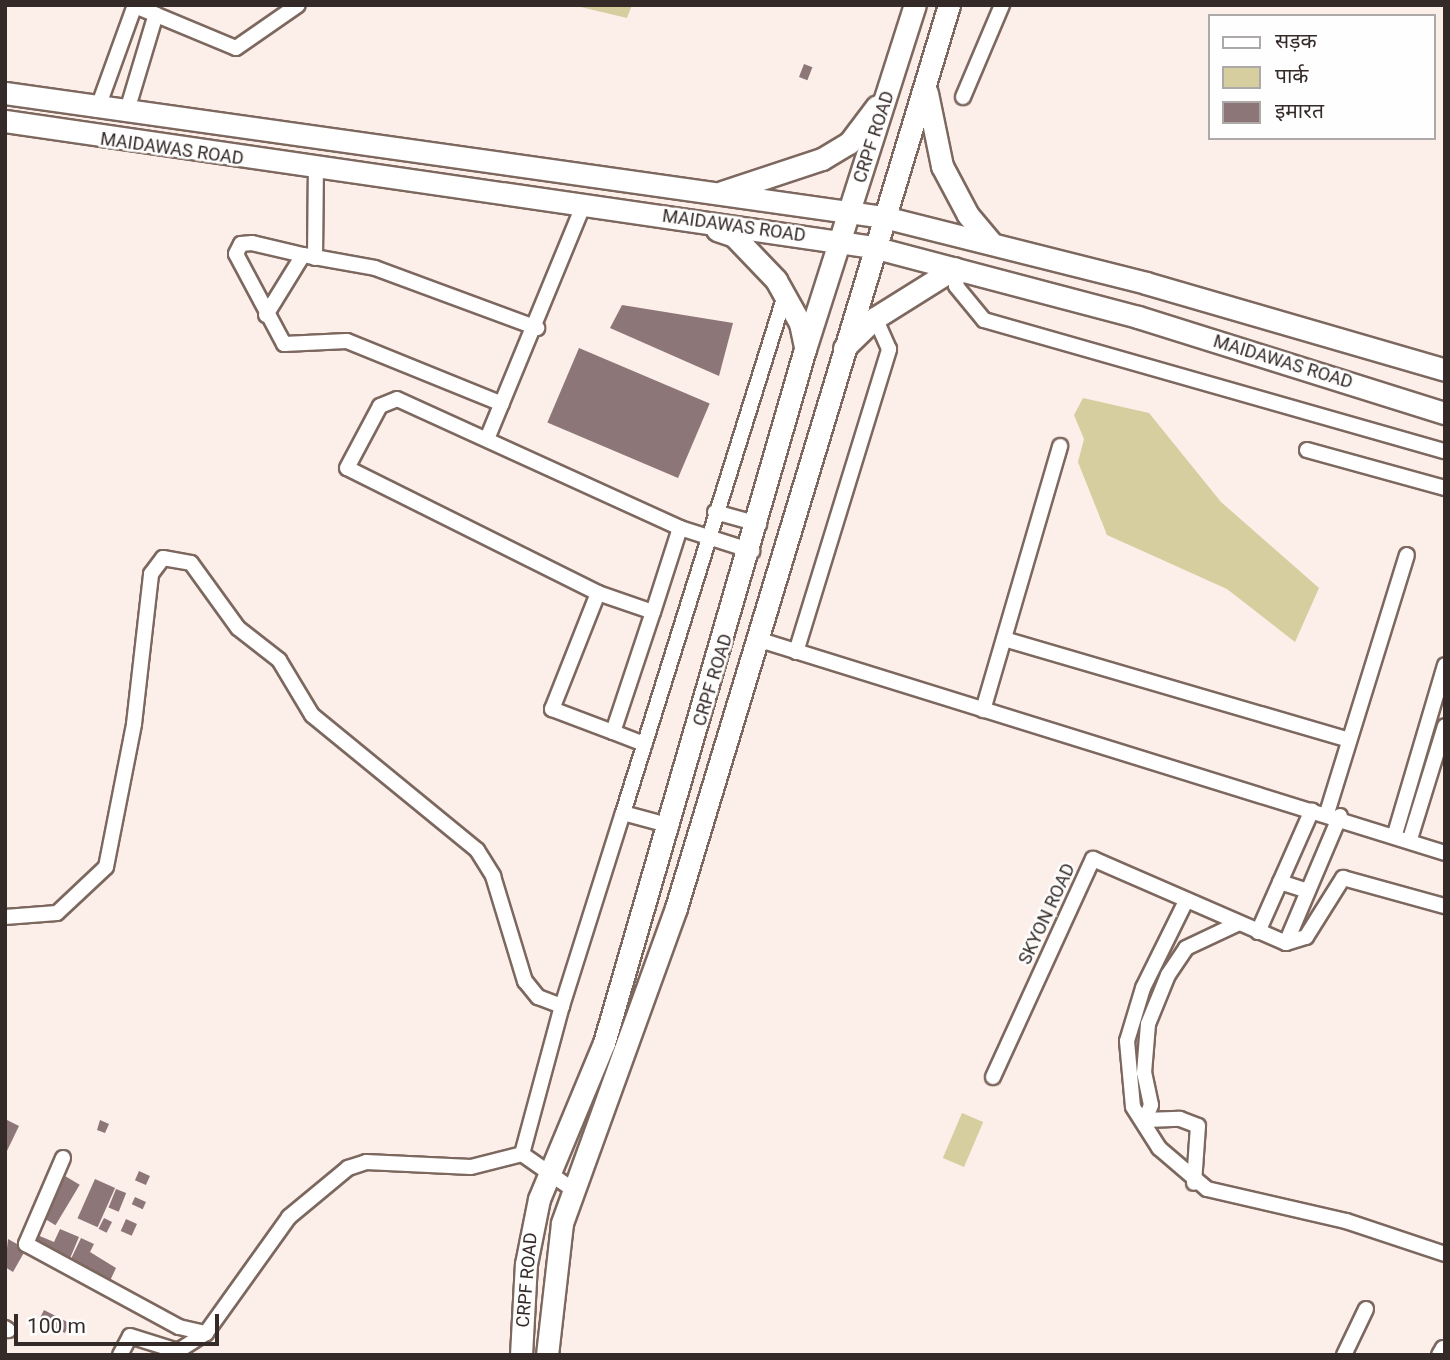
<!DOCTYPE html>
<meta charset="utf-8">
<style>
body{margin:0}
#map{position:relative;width:1450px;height:1360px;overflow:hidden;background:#fceee8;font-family:Roboto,"Noto Sans Devanagari",sans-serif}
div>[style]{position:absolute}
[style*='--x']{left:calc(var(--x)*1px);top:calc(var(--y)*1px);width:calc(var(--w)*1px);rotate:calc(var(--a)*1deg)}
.green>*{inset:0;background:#d7ce9f;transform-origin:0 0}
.building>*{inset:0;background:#8d7677;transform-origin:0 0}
.roads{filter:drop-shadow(2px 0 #7d685f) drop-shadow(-2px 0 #7d685f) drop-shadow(0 2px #7d685f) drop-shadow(0 -2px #7d685f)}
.street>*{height:14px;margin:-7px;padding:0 7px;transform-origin:7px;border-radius:7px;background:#fff}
.secondary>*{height:21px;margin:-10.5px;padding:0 10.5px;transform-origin:10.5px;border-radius:10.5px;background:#fff}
span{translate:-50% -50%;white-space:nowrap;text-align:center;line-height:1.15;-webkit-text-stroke:5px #fefefe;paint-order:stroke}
.street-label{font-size:18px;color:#342a27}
.frame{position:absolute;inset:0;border:7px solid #342a27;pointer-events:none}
.legend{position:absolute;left:1208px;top:14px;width:228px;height:126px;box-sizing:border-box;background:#fefefe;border:2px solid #ada9a8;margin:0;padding:9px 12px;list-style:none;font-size:21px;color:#342a27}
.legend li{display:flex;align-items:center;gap:14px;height:35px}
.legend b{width:35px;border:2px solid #ada9a8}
.scale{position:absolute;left:14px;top:1314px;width:205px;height:32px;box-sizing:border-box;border:4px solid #342a27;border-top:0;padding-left:9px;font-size:21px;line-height:24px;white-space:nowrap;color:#342a27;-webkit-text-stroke:5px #fefefe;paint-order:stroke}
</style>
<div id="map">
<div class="green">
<div style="clip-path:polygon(572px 5px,632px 5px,627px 18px)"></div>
<div style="clip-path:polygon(1083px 398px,1149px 413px,1221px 502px,1319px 588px,1295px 642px,1227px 589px,1107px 535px,1078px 462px,1084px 439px,1074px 415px)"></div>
<div style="left:962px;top:1113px;width:23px;height:49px;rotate:23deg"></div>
</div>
<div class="building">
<div style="left:804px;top:64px;width:9px;height:14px;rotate:21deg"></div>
<div style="clip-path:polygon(622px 305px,733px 323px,719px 376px,610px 328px)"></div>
<div style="left:579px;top:348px;width:142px;height:81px;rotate:23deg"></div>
<div style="clip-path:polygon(5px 1119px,19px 1126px,5px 1155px)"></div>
<div style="clip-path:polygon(100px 1120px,109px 1124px,105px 1133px,97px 1130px)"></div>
<div style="left:139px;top:1171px;width:12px;height:10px;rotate:24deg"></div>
<div style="left:60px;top:1173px;width:23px;height:47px;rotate:31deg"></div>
<div style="left:95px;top:1179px;width:22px;height:43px;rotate:24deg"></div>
<div style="left:116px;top:1189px;width:11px;height:20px;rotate:22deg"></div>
<div style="left:135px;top:1197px;width:12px;height:8px;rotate:24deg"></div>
<div style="left:104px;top:1218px;width:9px;height:12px;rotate:27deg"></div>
<div style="left:126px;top:1219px;width:12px;height:13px;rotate:24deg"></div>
<div style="clip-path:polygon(60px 1229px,79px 1237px,68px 1263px,30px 1245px,35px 1234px,54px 1242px)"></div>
<div style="clip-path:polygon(81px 1238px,94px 1244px,90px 1252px,116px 1268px,109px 1283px,69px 1263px)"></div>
<div style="clip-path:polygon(8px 1239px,26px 1249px,13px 1272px,5px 1267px)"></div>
<div style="left:44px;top:1310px;width:29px;height:11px;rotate:27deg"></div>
</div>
<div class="roads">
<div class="street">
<div style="--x:135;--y:6;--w:109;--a:22.6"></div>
<div style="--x:236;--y:48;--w:75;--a:-34.7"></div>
<div style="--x:963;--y:97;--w:100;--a:-67"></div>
<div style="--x:97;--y:110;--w:112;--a:-70.1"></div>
<div style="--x:126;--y:114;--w:104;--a:-73.3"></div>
<div style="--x:303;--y:255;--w:52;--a:-166.8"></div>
<div style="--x:252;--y:243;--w:11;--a:175"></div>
<div style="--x:241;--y:244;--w:11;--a:117"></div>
<div style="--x:236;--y:254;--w:102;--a:61.9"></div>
<div style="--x:284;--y:344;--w:63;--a:-2.7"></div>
<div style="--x:347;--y:341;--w:167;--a:22.1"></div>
<div style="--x:315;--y:258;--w:90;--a:-89.4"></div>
<div style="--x:958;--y:268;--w:18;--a:96"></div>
<div style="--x:956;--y:286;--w:44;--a:50.5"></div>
<div style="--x:984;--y:320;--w:479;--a:15.9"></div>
<div style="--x:266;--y:315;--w:70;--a:-58.3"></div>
<div style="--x:303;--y:255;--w:73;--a:10.2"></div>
<div style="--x:375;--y:268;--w:173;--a:20.3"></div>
<div style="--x:487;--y:439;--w:252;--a:-67.6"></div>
<div style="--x:1307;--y:450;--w:143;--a:15.4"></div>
<div style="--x:715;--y:512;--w:46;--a:15.3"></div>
<div style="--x:680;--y:528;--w:88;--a:107.8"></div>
<div style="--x:653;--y:612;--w:58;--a:-160.9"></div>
<div style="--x:598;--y:593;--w:280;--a:-153.5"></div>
<div style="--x:347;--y:468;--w:70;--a:-62"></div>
<div style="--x:380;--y:406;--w:18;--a:-22"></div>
<div style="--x:397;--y:399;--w:311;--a:24.5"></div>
<div style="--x:680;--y:528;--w:76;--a:17.7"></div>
<div style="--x:598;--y:593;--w:125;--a:111.6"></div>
<div style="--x:552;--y:709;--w:65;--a:20.7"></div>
<div style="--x:613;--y:732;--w:126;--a:-71.6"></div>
<div style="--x:1004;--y:639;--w:359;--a:16.3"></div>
<div style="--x:760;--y:640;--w:717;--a:17.27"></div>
<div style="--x:796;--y:652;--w:317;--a:-72.9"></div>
<div style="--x:889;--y:349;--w:34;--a:-114"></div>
<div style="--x:983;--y:710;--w:275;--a:-73.7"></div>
<div style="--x:613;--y:732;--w:34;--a:21"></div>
<div style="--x:623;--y:813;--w:543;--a:-72.63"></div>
<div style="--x:1327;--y:813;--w:270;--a:-72.8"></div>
<div style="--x:1395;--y:834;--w:176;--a:-73.5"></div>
<div style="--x:1410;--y:839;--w:118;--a:-72.8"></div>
<div style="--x:1280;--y:882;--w:29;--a:18"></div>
<div style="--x:1186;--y:901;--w:97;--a:116.3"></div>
<div style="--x:1143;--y:988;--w:55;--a:106.8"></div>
<div style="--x:1127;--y:1041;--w:66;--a:84.8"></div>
<div style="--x:1133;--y:1107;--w:49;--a:57.6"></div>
<div style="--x:1159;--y:1148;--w:63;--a:40.5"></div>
<div style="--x:1207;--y:1189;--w:143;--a:13"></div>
<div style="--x:1346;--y:1221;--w:104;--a:18.4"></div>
<div style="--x:5;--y:917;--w:52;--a:-4.4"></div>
<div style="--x:57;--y:913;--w:67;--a:-43.2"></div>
<div style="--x:106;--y:867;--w:146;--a:-78.9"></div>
<div style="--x:134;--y:724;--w:151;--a:-83.5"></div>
<div style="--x:151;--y:574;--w:20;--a:-53"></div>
<div style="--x:163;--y:558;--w:28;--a:10"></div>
<div style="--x:191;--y:563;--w:80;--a:54.1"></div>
<div style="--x:238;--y:628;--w:52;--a:38"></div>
<div style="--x:279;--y:660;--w:64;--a:59"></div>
<div style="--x:312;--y:715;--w:213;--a:39.3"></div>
<div style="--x:477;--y:850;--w:31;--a:58"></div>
<div style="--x:493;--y:876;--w:110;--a:73.1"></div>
<div style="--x:525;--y:981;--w:21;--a:51"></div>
<div style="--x:538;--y:997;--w:26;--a:21"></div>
<div style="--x:562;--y:1006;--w:202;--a:-72.5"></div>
<div style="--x:623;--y:813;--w:50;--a:15.2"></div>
<div style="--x:1258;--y:932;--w:133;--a:-66.1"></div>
<div style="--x:1286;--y:943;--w:21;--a:-17"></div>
<div style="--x:1306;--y:937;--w:70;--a:-57.9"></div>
<div style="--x:1343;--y:878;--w:106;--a:15.4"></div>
<div style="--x:993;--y:1077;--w:240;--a:-65.4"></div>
<div style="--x:1093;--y:859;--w:210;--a:23.5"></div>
<div style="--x:1286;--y:943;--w:138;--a:-67"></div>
<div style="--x:1145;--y:1120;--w:16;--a:-68"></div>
<div style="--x:1151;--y:1105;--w:33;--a:-102"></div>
<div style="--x:1144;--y:1073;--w:49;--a:-85.3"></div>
<div style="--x:1148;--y:1024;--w:53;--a:-67.8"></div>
<div style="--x:1168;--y:975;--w:32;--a:-56"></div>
<div style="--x:1186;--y:948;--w:56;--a:-25.2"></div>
<div style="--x:1145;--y:1120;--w:35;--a:-2"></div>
<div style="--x:1180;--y:1119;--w:19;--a:21"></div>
<div style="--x:1198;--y:1126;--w:57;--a:94"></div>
<div style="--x:522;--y:1154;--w:153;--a:-74.9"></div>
<div style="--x:63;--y:1158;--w:94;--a:113.3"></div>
<div style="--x:26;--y:1244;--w:174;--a:28.5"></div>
<div style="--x:179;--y:1327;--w:28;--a:13"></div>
<div style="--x:206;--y:1333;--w:143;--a:-54.4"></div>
<div style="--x:289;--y:1217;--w:77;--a:-39.7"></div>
<div style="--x:348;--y:1168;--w:19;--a:-18"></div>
<div style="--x:366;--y:1162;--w:105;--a:2.7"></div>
<div style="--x:471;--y:1167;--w:53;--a:-14.3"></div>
<div style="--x:522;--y:1154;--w:65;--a:34.9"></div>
<div style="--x:5;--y:1328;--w:4;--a:34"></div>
<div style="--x:120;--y:1355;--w:21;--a:-62"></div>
<div style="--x:130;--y:1336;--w:50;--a:17.4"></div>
<div style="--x:178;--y:1351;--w:33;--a:-33"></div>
<div style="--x:1344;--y:1355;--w:51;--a:-64.4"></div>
<div style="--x:1439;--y:1355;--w:8;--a:-60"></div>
</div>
<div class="secondary">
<div style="--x:5;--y:93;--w:888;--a:8.03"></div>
<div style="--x:884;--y:217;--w:270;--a:14.1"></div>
<div style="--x:1146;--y:283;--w:311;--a:16.2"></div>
<div style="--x:927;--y:93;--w:75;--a:78.4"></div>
<div style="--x:942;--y:166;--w:55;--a:62"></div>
<div style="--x:968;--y:215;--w:34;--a:50"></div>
<div style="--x:5;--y:121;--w:877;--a:8.26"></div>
<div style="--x:873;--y:247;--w:274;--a:14.8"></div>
<div style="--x:1138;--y:317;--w:322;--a:17.4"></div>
<div style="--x:722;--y:192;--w:105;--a:-18.3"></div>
<div style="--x:822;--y:159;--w:31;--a:-31"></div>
<div style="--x:849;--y:143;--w:46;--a:-52.9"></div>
<div style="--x:717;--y:230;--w:18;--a:19"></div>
<div style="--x:734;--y:236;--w:61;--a:46.3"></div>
<div style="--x:776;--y:280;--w:49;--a:60.8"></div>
<div style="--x:800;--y:323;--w:25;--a:78"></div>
<div style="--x:844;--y:348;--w:43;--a:-44.1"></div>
<div style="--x:875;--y:318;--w:94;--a:-32"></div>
<div style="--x:521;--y:1355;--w:91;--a:-86.9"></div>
<div style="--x:526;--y:1264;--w:66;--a:-78.7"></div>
<div style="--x:539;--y:1199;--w:169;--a:-67.4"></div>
<div style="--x:604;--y:1043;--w:723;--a:-73.85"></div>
<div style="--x:805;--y:349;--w:361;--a:-72.3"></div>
<div style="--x:547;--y:1355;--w:133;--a:-83.5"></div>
<div style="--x:562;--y:1223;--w:335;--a:-70.1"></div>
<div style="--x:676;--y:908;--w:943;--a:-73.18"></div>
</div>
</div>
<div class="street-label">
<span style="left:874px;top:137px;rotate:-72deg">CRPF ROAD</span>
<span style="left:172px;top:149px;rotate:8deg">MAIDAWAS ROAD</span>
<span style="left:734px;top:226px;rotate:8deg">MAIDAWAS ROAD</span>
<span style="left:1283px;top:362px;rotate:17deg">MAIDAWAS ROAD</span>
<span style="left:713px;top:680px;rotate:-73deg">CRPF ROAD</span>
<span style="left:1047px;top:914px;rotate:-65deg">SKYON ROAD</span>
<span style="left:527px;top:1280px;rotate:-85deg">CRPF ROAD</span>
</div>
<div class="frame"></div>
<ul class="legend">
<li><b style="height:9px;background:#fff"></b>सड़क</li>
<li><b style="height:19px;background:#d7ce9f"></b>पार्क</li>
<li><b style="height:19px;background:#8d7677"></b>इमारत</li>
</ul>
<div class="scale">100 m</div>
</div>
